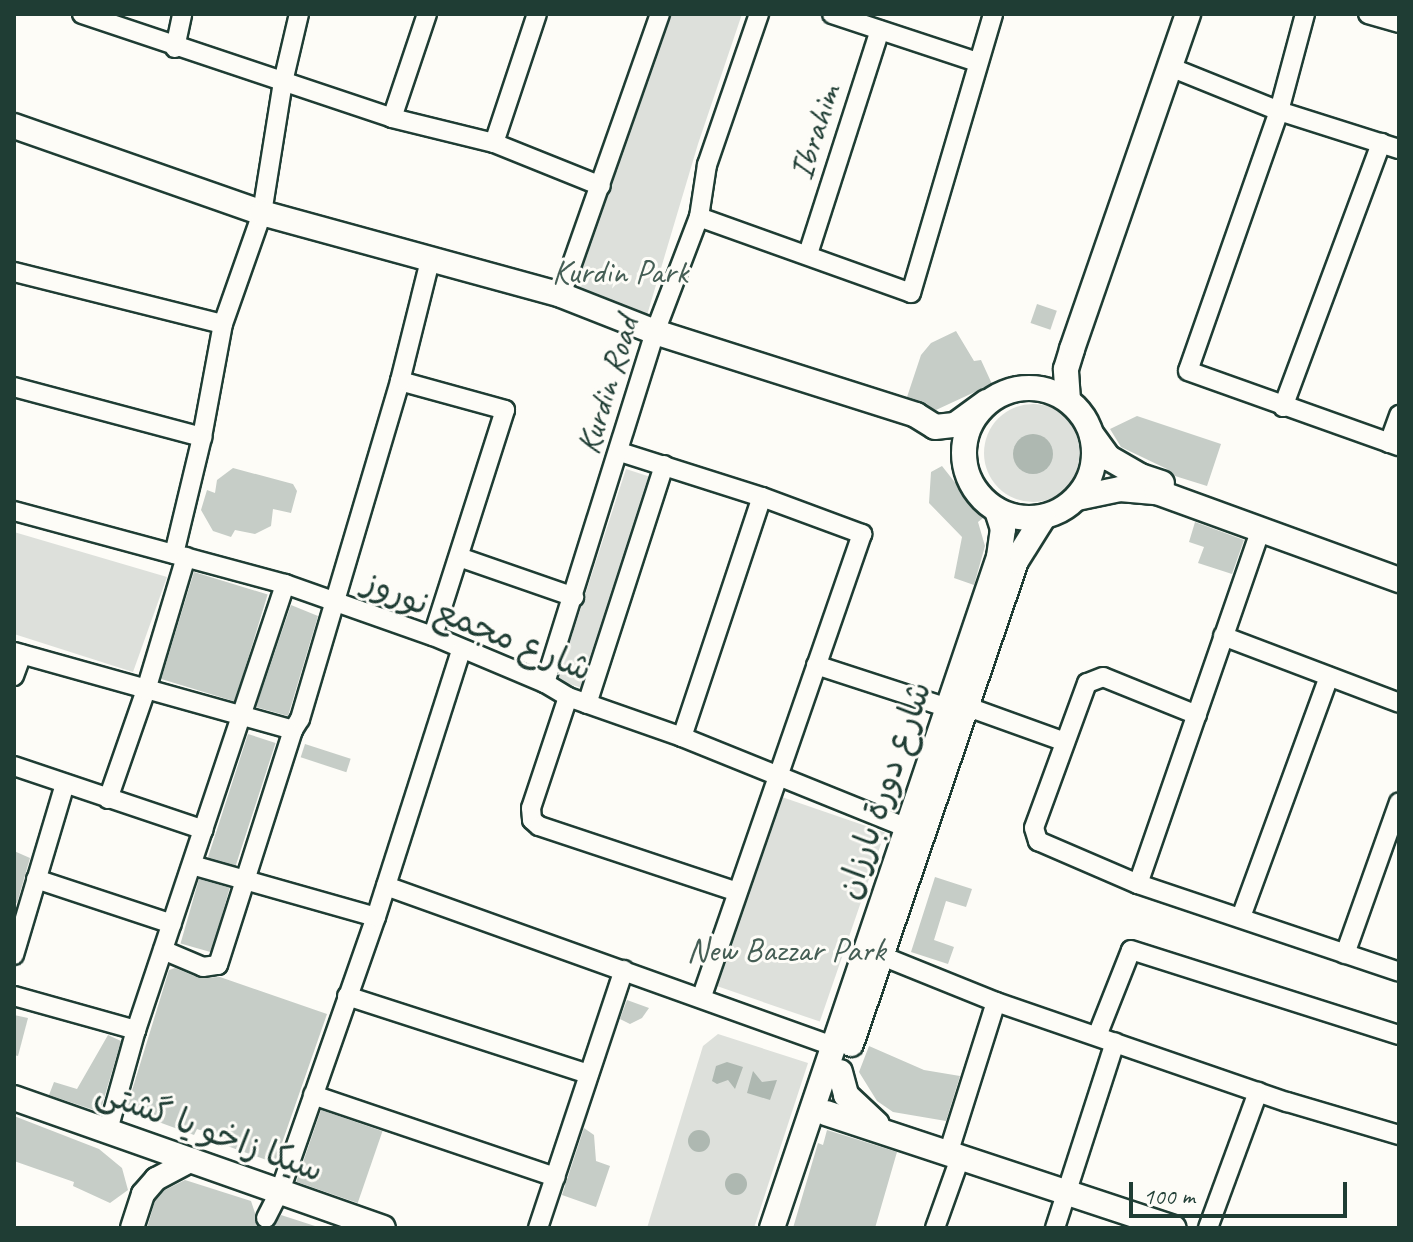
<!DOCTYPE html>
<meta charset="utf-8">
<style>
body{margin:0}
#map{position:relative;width:1413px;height:1242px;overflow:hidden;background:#fdfcf7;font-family:Caveat,"Playpen Sans Arabic",sans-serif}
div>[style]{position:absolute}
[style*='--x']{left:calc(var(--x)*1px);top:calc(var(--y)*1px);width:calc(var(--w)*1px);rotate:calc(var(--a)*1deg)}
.green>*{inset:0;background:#dde0db;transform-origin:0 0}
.round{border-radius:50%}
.water>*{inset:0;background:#aeb8b1}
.building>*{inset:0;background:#c6cdc7;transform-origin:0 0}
.roads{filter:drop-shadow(2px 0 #1f3d34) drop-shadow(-2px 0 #1f3d34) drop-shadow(0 2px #1f3d34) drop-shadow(0 -2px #1f3d34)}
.minor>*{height:18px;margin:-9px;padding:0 9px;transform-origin:9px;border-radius:9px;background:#fdfcf7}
.tertiary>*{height:22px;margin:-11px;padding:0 11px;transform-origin:11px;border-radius:11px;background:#fdfcf7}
.secondary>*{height:24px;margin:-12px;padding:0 12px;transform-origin:12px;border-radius:12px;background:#fdfcf7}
.secondary>.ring{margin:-12px;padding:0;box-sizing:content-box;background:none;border:24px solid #fdfcf7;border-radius:50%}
span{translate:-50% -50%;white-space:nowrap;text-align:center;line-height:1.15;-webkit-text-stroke:6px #fdfcf7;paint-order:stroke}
.street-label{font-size:34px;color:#1f3d34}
.park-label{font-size:34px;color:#455e55}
.frame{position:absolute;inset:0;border:16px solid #1f3d34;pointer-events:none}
.scale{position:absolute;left:1129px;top:1182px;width:218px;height:36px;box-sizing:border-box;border:4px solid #1f3d34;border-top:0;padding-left:10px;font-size:24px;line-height:28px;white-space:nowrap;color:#1f3d34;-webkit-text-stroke:6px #fdfcf7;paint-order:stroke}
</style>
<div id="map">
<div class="green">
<div style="clip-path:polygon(665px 14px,742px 14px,698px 144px,645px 322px,573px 296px)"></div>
<div class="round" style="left:984px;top:404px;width:98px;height:98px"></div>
<div style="left:626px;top:469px;width:25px;height:222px;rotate:18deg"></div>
<div style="clip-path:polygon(14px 532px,167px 577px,133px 672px,14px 634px)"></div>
<div style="left:779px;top:796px;width:112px;height:200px;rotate:19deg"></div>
<div style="clip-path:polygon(718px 1034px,808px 1063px,754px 1228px,647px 1228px,703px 1046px)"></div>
</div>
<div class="water">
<div class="round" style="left:1013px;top:434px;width:40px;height:40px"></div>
<div style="clip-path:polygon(727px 1062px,743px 1067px,735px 1089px,728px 1080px,717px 1084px,712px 1081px,716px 1066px)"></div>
<div style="clip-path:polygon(753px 1071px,762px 1082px,777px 1080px,770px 1100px,747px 1093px)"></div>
<div class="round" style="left:688px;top:1130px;width:22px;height:22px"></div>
<div class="round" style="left:725px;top:1173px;width:22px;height:22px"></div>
</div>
<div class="building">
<div style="left:1037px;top:304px;width:21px;height:20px;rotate:19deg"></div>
<div style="clip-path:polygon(956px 331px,974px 361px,981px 360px,992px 384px,936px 410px,907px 397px,921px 355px,931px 343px)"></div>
<div style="clip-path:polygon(1137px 416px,1221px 444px,1207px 486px,1175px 476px,1167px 469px,1121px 447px,1110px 429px)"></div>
<div style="clip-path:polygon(942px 466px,983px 518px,978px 522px,985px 546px,974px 585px,954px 578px,962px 537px,929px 503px,931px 472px)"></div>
<div style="clip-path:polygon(233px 468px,293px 484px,297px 491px,291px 513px,273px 509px,271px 526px,255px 534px,235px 530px,231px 537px,213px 531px,201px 510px,207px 490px,215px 493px,217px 480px)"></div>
<div style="clip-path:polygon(1195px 522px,1244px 540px,1232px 574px,1198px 563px,1204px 547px,1189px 542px)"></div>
<div style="left:194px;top:572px;width:77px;height:112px;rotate:17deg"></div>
<div style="clip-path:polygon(291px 605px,318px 616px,288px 716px,256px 707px)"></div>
<div style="left:248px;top:734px;width:29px;height:130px;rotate:18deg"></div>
<div style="left:305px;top:744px;width:48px;height:14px;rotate:18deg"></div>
<div style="clip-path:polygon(14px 851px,30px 858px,17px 903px,14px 902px)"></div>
<div style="clip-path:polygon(935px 877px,972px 889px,966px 907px,946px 901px,934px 940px,954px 947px,948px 964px,911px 952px)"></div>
<div style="left:199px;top:879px;width:32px;height:67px;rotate:16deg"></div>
<div style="clip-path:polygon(175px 968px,199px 978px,220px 977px,327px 1014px,275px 1163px,216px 1142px,218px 1136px,197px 1129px,194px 1135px,126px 1110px,169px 970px)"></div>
<div style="clip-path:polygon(627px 1000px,649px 1008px,642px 1018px,630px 1024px,620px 1019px)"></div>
<div style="clip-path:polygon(14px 1015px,28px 1018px,18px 1056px,14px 1055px)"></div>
<div style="clip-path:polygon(108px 1035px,121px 1041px,100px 1112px,49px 1095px,54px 1082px,77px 1089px)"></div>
<div style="clip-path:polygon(869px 1046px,924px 1070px,960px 1076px,946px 1121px,893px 1112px,877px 1101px,859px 1072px)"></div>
<div style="left:321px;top:1110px;width:65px;height:76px;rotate:19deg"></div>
<div style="clip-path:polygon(14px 1116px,99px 1149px,122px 1168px,128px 1190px,110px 1203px,73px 1186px,74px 1182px,14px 1161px)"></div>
<div style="clip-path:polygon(584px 1128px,594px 1135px,596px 1161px,610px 1166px,596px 1207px,562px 1195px)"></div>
<div style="clip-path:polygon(827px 1130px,897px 1152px,875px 1228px,793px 1228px,818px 1143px,823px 1145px)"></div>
<div style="clip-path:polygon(185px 1180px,251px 1201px,260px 1228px,147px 1228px,155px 1201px,165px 1190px)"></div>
<div style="clip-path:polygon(281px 1215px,315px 1226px,315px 1228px,272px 1228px)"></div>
</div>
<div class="roads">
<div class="minor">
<div style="--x:82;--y:14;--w:327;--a:18.5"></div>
<div style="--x:392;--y:118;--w:105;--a:13.8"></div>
<div style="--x:494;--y:143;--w:115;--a:21.9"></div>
<div style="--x:832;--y:14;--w:153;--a:18.3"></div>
<div style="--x:1305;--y:14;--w:100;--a:105"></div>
<div style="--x:1279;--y:111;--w:275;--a:109.3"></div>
<div style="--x:1188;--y:371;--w:224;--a:19.6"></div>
<div style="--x:1368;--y:14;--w:32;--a:16"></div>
<div style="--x:175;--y:48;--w:35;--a:-78"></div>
<div style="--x:1170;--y:67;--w:118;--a:22"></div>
<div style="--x:1279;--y:111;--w:126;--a:17.6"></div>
<div style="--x:392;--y:118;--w:110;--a:-71.4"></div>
<div style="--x:494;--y:143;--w:136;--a:-71.6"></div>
<div style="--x:699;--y:217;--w:225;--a:19.7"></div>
<div style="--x:911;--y:293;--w:291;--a:-73.6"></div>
<div style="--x:808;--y:254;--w:235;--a:-72.2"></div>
<div style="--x:14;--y:272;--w:215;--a:14"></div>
<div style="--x:561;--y:295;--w:298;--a:-70.6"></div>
<div style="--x:400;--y:381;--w:109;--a:15.4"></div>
<div style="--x:505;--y:410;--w:237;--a:107.7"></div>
<div style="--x:14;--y:387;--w:195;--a:14.9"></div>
<div style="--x:1283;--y:407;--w:282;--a:-69.6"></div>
<div style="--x:1389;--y:443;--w:30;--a:-70"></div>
<div style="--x:620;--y:452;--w:149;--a:17.6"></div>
<div style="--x:762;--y:497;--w:107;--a:20.3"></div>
<div style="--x:862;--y:534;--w:490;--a:109.1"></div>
<div style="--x:14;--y:511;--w:281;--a:15.1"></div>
<div style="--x:285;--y:584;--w:157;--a:19.4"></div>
<div style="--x:433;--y:636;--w:121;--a:22.8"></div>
<div style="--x:545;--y:683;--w:27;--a:31"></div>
<div style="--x:568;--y:697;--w:121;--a:19.3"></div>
<div style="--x:682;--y:737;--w:243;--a:22"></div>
<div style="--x:174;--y:554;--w:120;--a:-76.5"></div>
<div style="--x:202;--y:437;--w:115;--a:-79.5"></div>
<div style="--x:223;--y:324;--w:118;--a:-70.6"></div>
<div style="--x:262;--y:213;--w:133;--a:-80.9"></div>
<div style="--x:283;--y:82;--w:70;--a:-76.8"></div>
<div style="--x:459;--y:557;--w:122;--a:19.2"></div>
<div style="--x:1223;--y:636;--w:188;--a:20.8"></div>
<div style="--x:14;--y:652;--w:290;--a:15.6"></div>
<div style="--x:816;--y:665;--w:139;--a:18"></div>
<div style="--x:14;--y:676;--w:23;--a:-70"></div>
<div style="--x:545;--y:683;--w:368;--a:-72.6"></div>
<div style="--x:655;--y:332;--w:123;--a:-69.1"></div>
<div style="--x:699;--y:217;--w:53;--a:-81.3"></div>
<div style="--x:707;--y:165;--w:160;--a:-71"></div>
<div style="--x:568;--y:697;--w:117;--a:108.4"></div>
<div style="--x:531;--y:808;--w:12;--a:85"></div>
<div style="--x:532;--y:820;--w:9;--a:41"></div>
<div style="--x:539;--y:826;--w:209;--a:18.4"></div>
<div style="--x:587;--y:704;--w:251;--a:-72.1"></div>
<div style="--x:968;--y:707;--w:103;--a:19.8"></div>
<div style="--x:1197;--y:715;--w:101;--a:-158"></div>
<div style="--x:1103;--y:677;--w:17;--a:159"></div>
<div style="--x:1087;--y:683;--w:154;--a:110.1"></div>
<div style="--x:1034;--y:828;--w:14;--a:73"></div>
<div style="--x:1038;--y:841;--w:109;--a:23.3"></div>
<div style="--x:1138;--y:884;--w:275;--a:18.6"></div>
<div style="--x:682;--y:737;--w:253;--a:-71.6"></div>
<div style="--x:14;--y:766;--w:200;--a:18.6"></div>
<div style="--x:108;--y:799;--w:115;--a:-70.8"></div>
<div style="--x:146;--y:690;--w:139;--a:-73.3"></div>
<div style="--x:192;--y:865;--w:191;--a:15.8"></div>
<div style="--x:36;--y:879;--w:143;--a:18.3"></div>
<div style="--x:1138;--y:884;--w:373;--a:-70.9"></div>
<div style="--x:386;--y:886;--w:476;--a:19.7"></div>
<div style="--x:1241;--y:917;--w:256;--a:-69.9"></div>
<div style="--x:163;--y:950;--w:43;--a:23"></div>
<div style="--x:203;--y:967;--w:15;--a:-8"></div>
<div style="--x:218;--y:965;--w:247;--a:-72.3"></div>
<div style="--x:293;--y:730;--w:13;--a:-58"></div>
<div style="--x:300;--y:719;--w:352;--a:-73.5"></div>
<div style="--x:400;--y:381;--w:124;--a:-76"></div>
<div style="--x:1345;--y:954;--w:161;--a:-70.4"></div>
<div style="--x:14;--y:955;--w:178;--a:-73.4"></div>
<div style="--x:882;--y:956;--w:123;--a:22"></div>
<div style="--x:996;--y:1002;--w:308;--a:19"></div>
<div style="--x:1287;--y:1102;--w:117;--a:16.4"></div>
<div style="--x:14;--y:996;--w:127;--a:15.6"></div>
<div style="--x:347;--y:996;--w:254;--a:17.9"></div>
<div style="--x:1097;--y:1036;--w:92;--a:-68.4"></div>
<div style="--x:1131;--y:950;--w:281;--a:17.6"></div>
<div style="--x:313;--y:1095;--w:256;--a:18.7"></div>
<div style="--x:108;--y:1130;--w:104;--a:-74.4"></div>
<div style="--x:136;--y:1030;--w:470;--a:-71.5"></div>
<div style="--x:948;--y:1154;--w:159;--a:-72.5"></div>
<div style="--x:266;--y:1218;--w:30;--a:-63"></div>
<div style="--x:280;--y:1191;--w:290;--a:-70.7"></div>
<div style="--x:376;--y:917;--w:279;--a:-72.3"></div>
<div style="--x:538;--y:1228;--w:272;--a:-71.6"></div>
<div style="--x:935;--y:1228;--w:74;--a:-70.3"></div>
<div style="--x:1055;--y:1228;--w:195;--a:-72.1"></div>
<div style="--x:1208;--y:1228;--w:145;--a:-69.8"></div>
</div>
<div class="tertiary">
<div style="--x:132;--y:1228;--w:36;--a:-72"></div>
<div style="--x:143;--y:1194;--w:20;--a:-49"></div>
<div style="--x:156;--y:1179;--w:41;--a:-27.8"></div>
</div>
<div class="secondary">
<div style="--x:14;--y:126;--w:263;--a:19.3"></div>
<div style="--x:262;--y:213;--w:310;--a:15.3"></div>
<div style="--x:561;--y:295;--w:101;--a:21.5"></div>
<div style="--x:655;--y:332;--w:274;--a:17.6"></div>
<div style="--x:916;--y:415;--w:22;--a:32"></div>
<div style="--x:935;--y:427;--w:20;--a:-6"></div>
<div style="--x:955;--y:425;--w:39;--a:-36"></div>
<div class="ring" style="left:964px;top:388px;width:106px;height:106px"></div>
<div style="--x:1068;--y:400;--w:31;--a:-94"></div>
<div style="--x:1066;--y:369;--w:21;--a:-73"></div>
<div style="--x:1072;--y:349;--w:355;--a:-70.9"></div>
<div style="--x:1092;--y:435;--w:29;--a:54"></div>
<div style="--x:1109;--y:458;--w:36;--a:30"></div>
<div style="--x:1140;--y:476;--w:23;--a:18"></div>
<div style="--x:1077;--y:498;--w:44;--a:-11.8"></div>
<div style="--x:1120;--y:489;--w:37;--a:5"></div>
<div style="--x:1157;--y:492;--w:258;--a:20"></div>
<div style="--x:851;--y:1044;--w:510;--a:-71.14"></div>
<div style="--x:1016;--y:561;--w:51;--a:-57.9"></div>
<div style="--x:840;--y:1072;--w:24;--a:75"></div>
<div style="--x:846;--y:1095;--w:42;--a:43.1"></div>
<div style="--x:14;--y:1098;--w:391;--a:19.4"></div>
<div style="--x:826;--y:1113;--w:366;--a:18.3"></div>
<div style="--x:772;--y:1228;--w:708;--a:-71.31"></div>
<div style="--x:999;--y:557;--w:28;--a:-82"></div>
<div style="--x:1003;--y:529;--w:20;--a:-108"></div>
</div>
</div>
<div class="street-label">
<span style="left:814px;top:132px;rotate:-72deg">Ibrahim</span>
<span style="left:607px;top:385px;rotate:-73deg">Kurdin Road</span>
<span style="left:478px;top:625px;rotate:22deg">شارع مجمع نوروز</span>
<span style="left:883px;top:790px;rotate:-71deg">شارع دورة بارزان</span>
<span style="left:210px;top:1130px;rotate:20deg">سیکا زاخو یا گشتى</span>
</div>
<div class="park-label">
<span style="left:620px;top:272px">Kurdin Park</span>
<span style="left:786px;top:950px">New Bazzar Park</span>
</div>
<div class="frame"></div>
<div class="scale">100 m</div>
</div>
